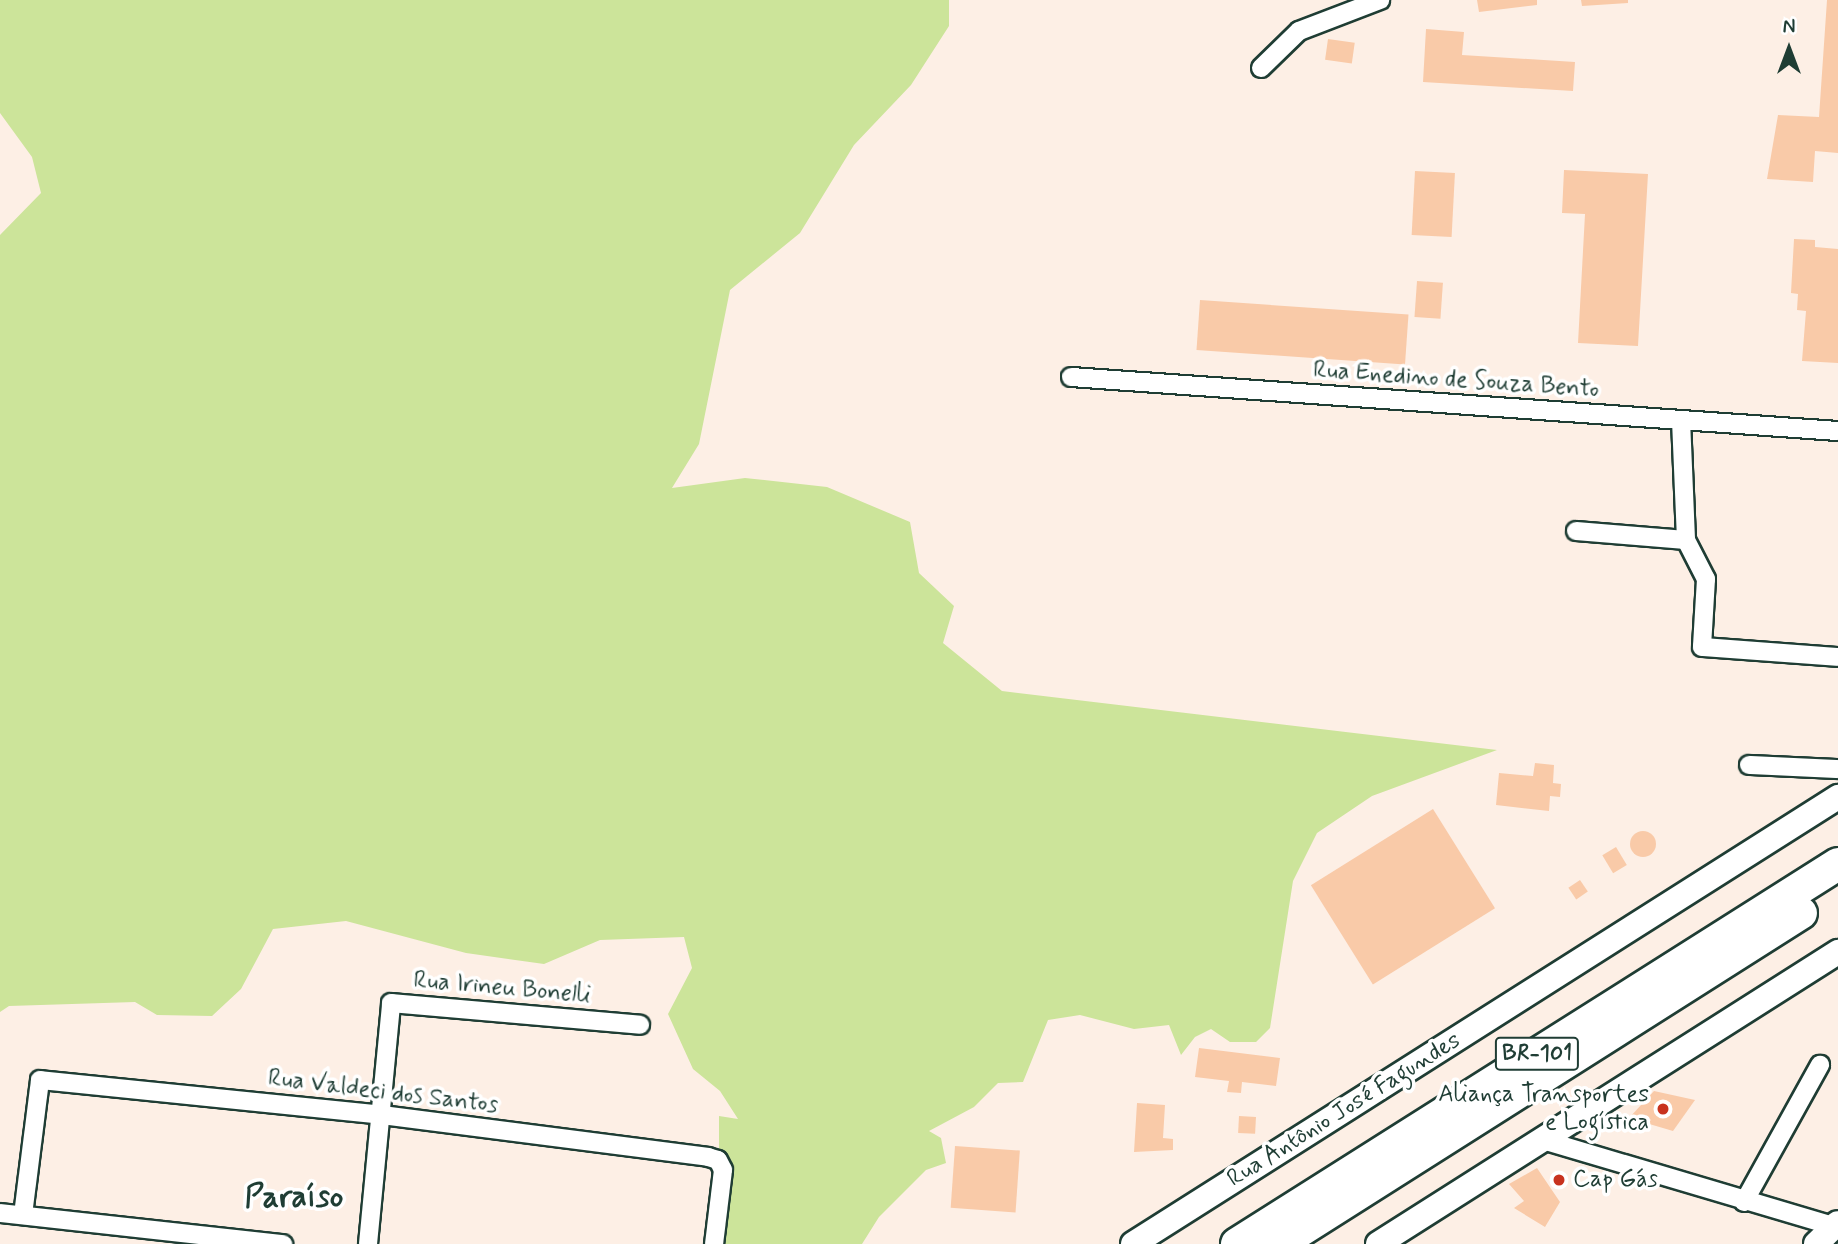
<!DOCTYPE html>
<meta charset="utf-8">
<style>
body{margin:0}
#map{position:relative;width:1838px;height:1244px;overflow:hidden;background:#fdefe5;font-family:Mynerve,sans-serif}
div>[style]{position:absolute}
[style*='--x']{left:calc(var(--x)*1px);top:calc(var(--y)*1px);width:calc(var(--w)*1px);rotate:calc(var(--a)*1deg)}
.green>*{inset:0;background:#cce49a}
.building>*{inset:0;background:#f9caa8;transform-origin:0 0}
.round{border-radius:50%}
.roads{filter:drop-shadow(2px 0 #1f3d34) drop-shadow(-2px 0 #1f3d34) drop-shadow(0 2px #1f3d34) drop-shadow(0 -2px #1f3d34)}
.street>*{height:18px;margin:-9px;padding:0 9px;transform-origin:9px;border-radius:9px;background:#fff}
.secondary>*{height:24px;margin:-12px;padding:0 12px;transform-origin:12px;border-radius:12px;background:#fff}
.highway>*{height:32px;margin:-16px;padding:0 16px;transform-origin:16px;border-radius:16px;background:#fff}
.dots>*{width:19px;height:19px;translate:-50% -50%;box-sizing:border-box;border:4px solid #fff;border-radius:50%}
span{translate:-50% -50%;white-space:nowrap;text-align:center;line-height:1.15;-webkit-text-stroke:7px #fff;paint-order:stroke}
.shield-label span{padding:2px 5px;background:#fff;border:2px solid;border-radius:5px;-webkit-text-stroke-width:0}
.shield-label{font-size:23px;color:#1f3d34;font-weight:700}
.street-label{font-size:24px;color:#1f3d34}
.poi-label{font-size:24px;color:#1f3d34}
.right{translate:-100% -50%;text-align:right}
.left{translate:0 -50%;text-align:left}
.district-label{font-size:32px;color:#1f3d34;font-weight:700}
.north{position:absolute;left:1754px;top:14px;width:70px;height:70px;-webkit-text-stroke:5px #fff;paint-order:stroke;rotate:0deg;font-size:19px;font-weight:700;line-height:28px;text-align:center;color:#1f3d34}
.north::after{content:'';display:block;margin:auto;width:24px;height:32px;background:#1f3d34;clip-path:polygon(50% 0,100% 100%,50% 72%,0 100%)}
</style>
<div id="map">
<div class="green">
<div style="clip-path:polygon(0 0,949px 0,949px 26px,911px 85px,854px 145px,800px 233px,730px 290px,699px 444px,672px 488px,745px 478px,827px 487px,910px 522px,919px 573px,954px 606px,943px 643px,1002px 691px,1497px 750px,1372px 796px,1317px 833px,1293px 881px,1270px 1028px,1256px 1042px,1230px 1042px,1211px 1029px,1195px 1037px,1181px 1055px,1169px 1025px,1134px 1029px,1080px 1015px,1048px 1020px,1023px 1082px,998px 1083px,974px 1107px,929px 1131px,941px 1138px,946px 1163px,926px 1170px,879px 1217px,862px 1244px,722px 1244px,730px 1183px,729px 1162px,719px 1151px,719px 1116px,738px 1119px,720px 1091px,693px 1069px,668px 1014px,692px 968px,684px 937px,600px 940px,544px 964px,466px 953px,346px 921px,273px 929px,241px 989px,212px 1016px,157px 1015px,135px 1002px,9px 1006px,0 1012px,0 235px,41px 193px,32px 157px,0 113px)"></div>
</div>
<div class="building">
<div style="clip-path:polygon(1477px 0,1537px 0,1537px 5px,1479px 12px)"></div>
<div style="clip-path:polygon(1581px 0,1628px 0,1628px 3px,1582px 6px)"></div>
<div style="clip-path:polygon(1827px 0,1838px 0,1838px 153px,1815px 151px,1813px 182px,1767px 179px,1778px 115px,1819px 117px)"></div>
<div style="clip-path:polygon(1426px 29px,1464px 32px,1462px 55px,1575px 62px,1573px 91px,1423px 82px)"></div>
<div style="left:1328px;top:39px;width:27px;height:21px;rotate:8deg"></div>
<div style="clip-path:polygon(1564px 170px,1648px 174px,1638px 346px,1578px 343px,1585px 214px,1562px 213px)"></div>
<div style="left:1415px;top:171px;width:40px;height:64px;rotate:3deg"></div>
<div style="clip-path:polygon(1794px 239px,1815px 240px,1815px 247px,1838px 249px,1838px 363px,1802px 361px,1806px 311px,1797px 310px,1798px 294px,1791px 293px)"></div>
<div style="left:1417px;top:281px;width:26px;height:36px;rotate:4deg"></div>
<div style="left:1200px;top:300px;width:209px;height:50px;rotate:4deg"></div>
<div style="clip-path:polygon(1535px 763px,1554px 765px,1553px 783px,1561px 784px,1560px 797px,1550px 796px,1549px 811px,1496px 805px,1499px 773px,1533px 776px)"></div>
<div style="left:1433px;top:809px;width:117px;height:144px;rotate:58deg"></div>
<div class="round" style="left:1630px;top:831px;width:26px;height:26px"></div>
<div style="left:1616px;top:847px;width:21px;height:16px;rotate:59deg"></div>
<div style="left:1580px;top:880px;width:14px;height:14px;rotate:56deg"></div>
<div style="clip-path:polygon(1199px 1048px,1280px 1058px,1276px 1086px,1242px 1082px,1241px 1093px,1227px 1092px,1229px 1081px,1195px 1077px)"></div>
<div style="clip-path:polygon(1654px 1091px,1695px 1100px,1673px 1131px,1629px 1118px)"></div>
<div style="clip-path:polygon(1137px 1103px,1165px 1105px,1163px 1138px,1173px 1139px,1173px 1150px,1134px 1152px)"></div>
<div style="left:1239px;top:1116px;width:17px;height:17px;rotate:3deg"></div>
<div style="left:955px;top:1146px;width:65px;height:62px;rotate:4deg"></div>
<div style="clip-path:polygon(1537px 1168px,1560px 1202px,1545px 1227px,1514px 1208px,1524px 1201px,1509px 1184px)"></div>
</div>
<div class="roads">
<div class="street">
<div style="--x:1261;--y:68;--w:53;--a:-44.2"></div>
<div style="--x:1299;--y:31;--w:87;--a:-20.9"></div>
<div style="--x:1071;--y:377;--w:769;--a:4.03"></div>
<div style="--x:1681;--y:420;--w:120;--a:87.6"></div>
<div style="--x:1686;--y:540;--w:44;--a:62.9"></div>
<div style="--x:1706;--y:579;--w:68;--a:93.4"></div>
<div style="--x:1702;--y:647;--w:136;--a:4.2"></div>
<div style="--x:1576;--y:531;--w:110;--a:4.7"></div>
<div style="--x:1749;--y:765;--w:89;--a:2.6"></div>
<div style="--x:1543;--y:1140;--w:303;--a:16.5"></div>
<div style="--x:1744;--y:1202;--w:157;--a:-61"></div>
<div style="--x:0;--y:1213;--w:285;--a:6.3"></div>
<div style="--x:23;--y:1215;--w:136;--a:-82.8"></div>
<div style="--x:40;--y:1080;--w:344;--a:5.8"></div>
<div style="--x:382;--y:1115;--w:329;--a:7.3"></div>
<div style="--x:708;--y:1157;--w:10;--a:17"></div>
<div style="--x:718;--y:1160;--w:11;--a:63"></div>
<div style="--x:723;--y:1170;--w:75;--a:96.9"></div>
<div style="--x:368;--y:1244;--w:242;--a:-84.5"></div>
<div style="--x:391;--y:1003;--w:250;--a:5"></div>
</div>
<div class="secondary">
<div style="--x:1133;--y:1244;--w:835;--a:-32.38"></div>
<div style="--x:1378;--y:1244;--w:545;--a:-32.41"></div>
<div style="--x:1816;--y:1244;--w:30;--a:-44"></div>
</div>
<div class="highway">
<div style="--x:1237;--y:1244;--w:711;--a:-32.3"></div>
<div style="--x:1279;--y:1244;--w:618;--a:-32.38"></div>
</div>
</div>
<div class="dots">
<div style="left:1663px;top:1109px;background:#c8321e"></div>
<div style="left:1559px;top:1180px;background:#c8321e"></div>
</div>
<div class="shield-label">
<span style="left:1537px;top:1054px">BR-101</span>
</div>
<div class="street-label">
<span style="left:1456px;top:380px;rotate:4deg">Rua Enedino de Souza Bento</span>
<span style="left:502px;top:988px;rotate:5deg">Rua Irineu Bonelli</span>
<span style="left:383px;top:1092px;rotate:7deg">Rua Valdeci dos Santos</span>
<span style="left:1344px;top:1110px;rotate:-32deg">Rua Antônio José Fagundes</span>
</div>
<div class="poi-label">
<span class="right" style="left:1649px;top:1109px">Aliança Transportes<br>e Logística</span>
<span class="left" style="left:1573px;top:1180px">Cap Gás</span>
</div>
<div class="district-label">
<span style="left:294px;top:1197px">Paraíso</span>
</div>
<div class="north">N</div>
</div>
